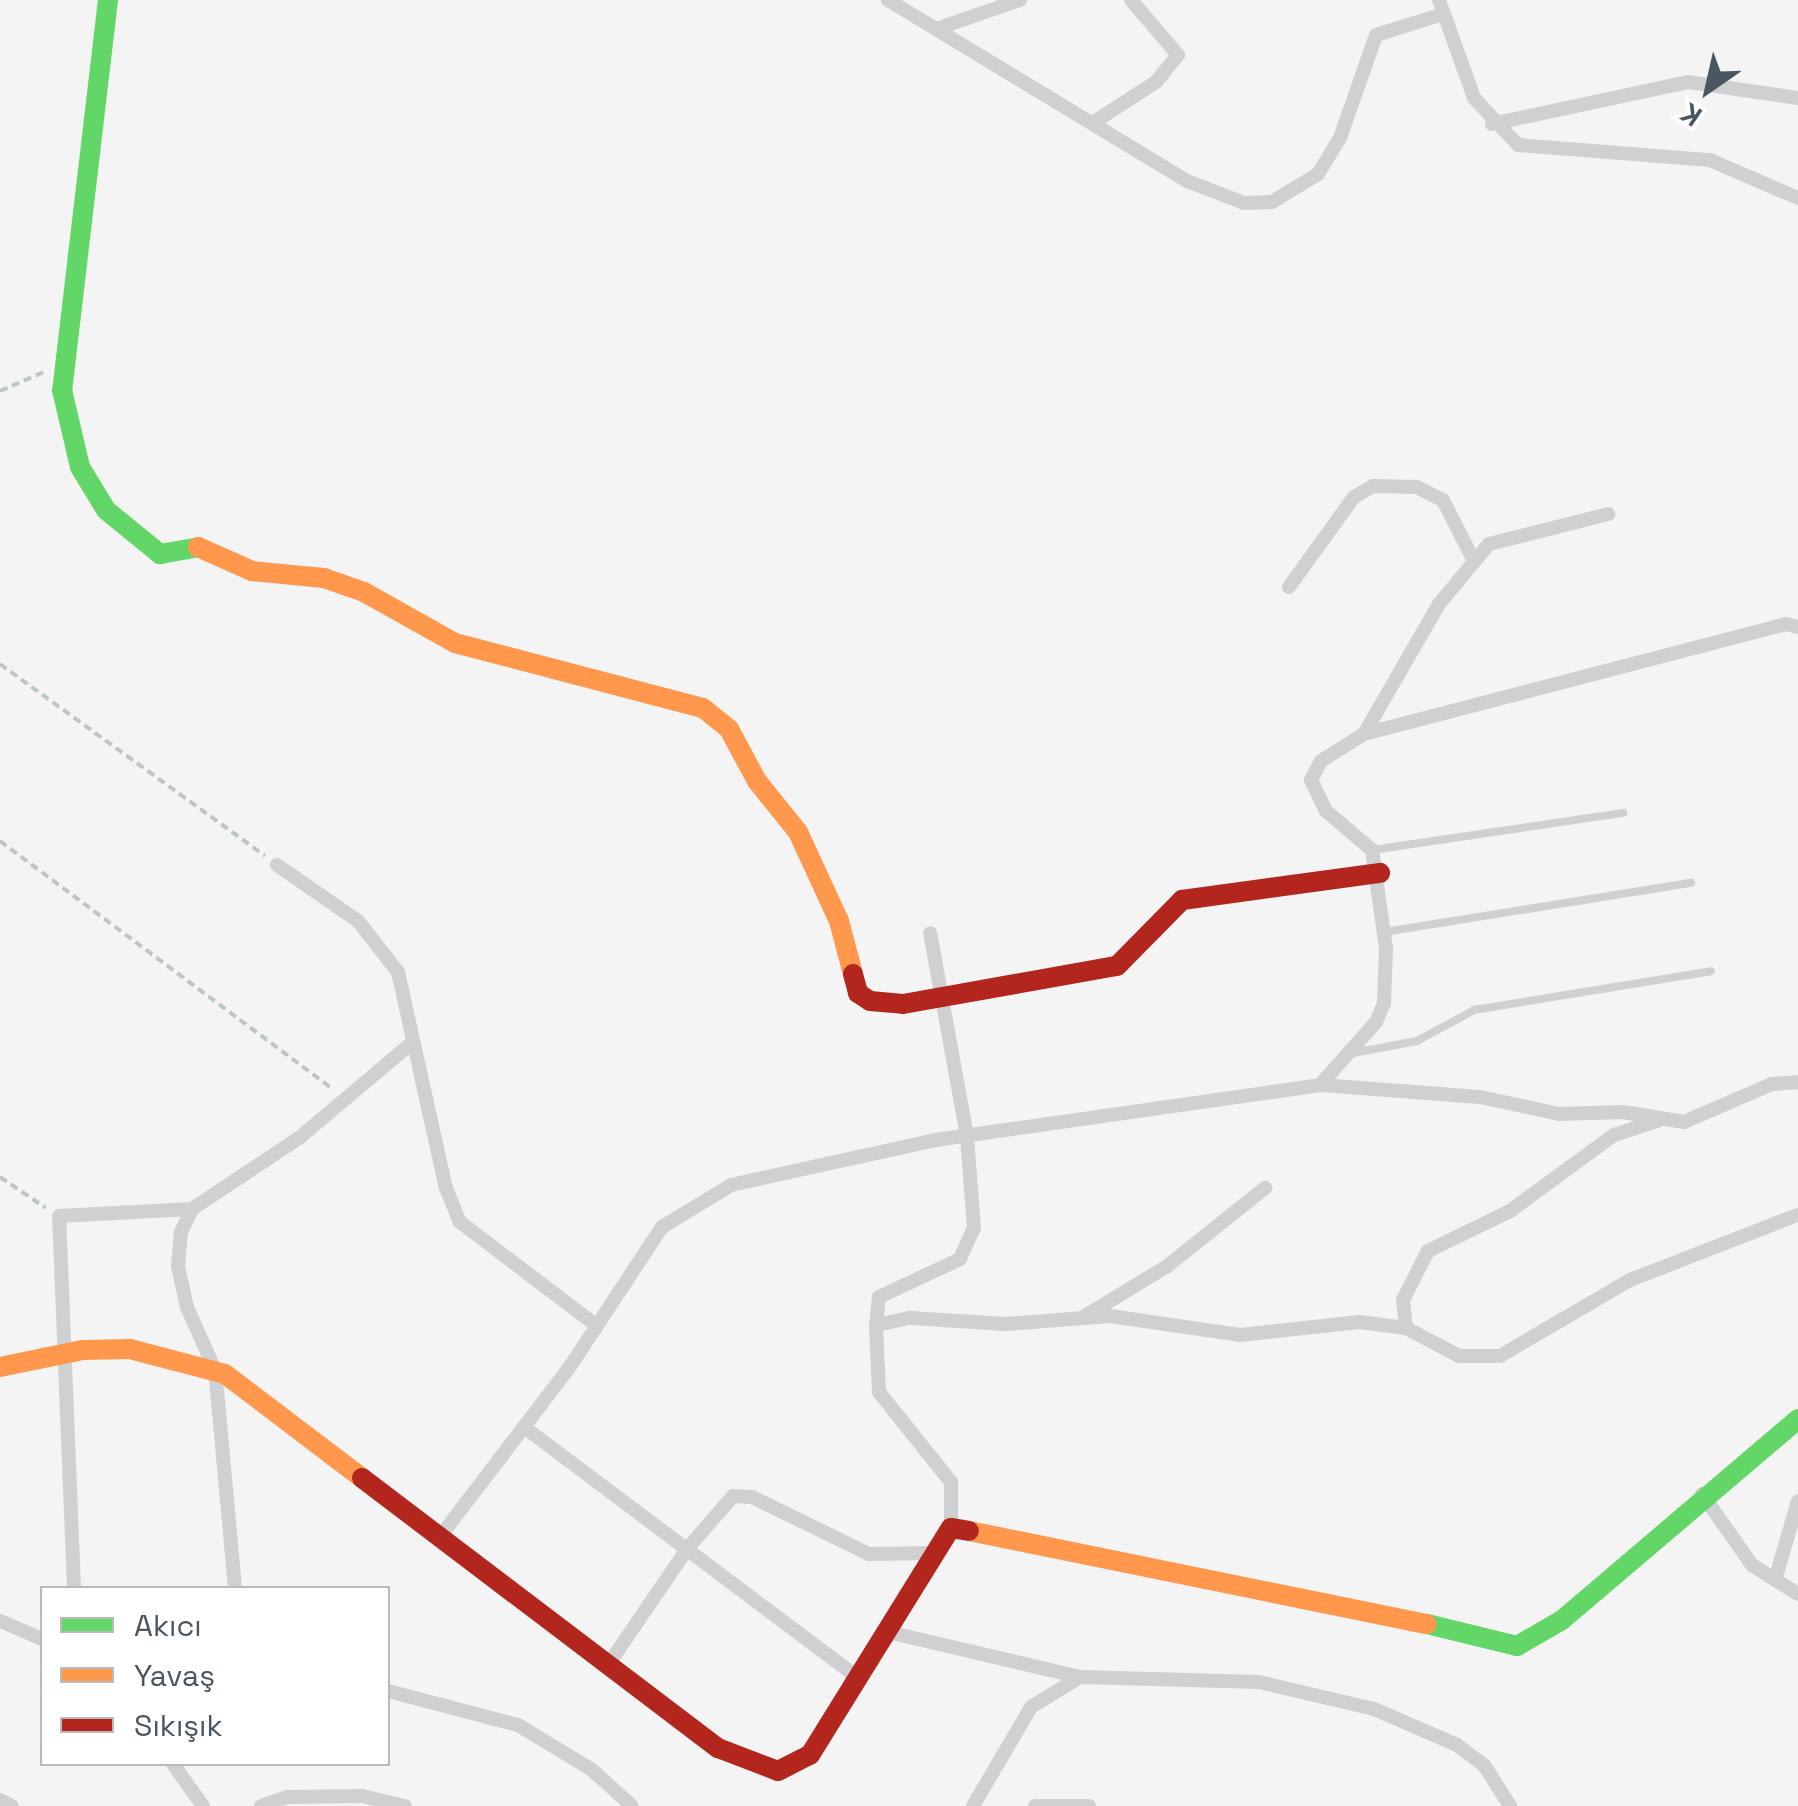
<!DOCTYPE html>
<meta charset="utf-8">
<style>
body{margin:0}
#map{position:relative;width:1798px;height:1806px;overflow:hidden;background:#f4f4f4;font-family:"Space Grotesk",sans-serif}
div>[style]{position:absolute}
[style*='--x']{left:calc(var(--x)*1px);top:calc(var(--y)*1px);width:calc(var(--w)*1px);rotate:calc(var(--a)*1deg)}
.path>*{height:4px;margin-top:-2px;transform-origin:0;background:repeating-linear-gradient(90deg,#bcc7c4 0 8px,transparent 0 13px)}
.lane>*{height:8px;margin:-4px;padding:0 4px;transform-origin:4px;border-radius:4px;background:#ced0d2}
.street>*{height:14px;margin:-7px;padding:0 7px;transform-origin:7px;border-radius:7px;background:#ced0d2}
.fast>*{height:20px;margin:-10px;padding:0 10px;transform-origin:10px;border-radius:10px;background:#63d668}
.slow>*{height:20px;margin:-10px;padding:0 10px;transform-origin:10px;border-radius:10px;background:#ff974d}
.jam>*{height:20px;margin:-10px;padding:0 10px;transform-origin:10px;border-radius:10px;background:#b3261e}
span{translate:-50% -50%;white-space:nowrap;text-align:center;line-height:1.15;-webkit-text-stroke:8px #fff;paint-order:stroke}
.legend{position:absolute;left:40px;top:1586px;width:350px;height:180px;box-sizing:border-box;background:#fff;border:2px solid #b7bbc0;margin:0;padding:12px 18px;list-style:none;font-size:30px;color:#4a5661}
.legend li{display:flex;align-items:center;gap:20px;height:50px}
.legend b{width:50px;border:2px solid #b7bbc0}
.north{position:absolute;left:1658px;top:40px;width:100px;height:100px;-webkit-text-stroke:8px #fff;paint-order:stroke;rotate:214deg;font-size:28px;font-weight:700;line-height:40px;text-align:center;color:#4a5661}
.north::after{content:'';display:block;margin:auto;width:35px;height:45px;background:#4a5661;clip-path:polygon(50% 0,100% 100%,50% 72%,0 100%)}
</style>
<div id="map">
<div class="path">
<div style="--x:0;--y:391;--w:50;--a:-23.5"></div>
<div style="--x:0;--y:664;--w:327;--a:35.9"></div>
<div style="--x:0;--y:841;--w:415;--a:36.7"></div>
<div style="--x:0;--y:1177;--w:55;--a:34"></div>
</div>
<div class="lane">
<div style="--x:1372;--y:850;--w:254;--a:-8.4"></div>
<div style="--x:1384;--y:932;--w:311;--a:-9.1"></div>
<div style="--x:1353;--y:1053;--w:65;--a:-10.6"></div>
<div style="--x:1417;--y:1041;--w:65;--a:-28.5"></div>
<div style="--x:1474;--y:1010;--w:240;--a:-9.3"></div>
</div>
<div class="street">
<div style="--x:888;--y:0;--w:350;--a:31.2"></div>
<div style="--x:1187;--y:181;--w:61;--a:21.1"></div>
<div style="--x:1244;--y:203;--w:28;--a:-2"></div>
<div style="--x:1272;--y:202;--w:54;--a:-31.3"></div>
<div style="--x:1318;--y:174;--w:42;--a:-58.6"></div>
<div style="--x:1340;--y:138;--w:109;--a:-70.7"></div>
<div style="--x:1376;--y:35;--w:70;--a:-17.4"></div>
<div style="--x:1439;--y:0;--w:104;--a:70.3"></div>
<div style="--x:1474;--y:98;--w:64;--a:46.9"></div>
<div style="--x:1518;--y:145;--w:193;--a:4.5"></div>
<div style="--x:1710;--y:160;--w:96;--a:23.4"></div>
<div style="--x:939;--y:28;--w:86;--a:-19.1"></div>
<div style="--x:1094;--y:122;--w:74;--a:-32.8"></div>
<div style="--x:1156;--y:82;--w:35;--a:-51"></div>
<div style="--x:1178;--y:55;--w:72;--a:-130.5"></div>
<div style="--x:1492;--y:124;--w:200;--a:-12.1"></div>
<div style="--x:1688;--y:82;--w:111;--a:8.3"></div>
<div style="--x:1289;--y:587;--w:111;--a:-54.2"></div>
<div style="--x:1354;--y:497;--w:22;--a:-30"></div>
<div style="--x:1373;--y:486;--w:44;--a:1.3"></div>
<div style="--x:1417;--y:487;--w:29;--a:27"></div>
<div style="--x:1443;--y:500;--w:66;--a:63"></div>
<div style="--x:1364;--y:734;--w:436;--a:-14.6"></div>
<div style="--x:1786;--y:624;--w:12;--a:14"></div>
<div style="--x:277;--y:865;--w:98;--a:34.7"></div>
<div style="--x:358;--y:921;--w:65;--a:51.9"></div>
<div style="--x:398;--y:972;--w:221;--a:77.5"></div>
<div style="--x:446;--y:1188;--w:37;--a:68"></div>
<div style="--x:460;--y:1222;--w:172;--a:37.2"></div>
<div style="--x:1321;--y:1084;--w:83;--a:-48.4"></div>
<div style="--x:1376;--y:1022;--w:21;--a:-67"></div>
<div style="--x:1384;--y:1003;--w:55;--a:-87.9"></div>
<div style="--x:1386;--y:948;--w:99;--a:-98.1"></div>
<div style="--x:1372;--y:850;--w:60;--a:-139.7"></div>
<div style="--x:1326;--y:811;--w:34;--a:-116"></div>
<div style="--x:1311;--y:780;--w:21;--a:-62"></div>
<div style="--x:1321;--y:761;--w:51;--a:-32.1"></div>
<div style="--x:1364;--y:734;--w:150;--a:-60"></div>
<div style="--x:1439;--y:604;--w:78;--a:-50.2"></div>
<div style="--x:1489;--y:544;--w:123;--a:-14.1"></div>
<div style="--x:1085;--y:1316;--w:95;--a:-31.2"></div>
<div style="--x:1166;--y:1267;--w:127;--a:-38.6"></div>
<div style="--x:876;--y:1325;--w:28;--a:-84"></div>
<div style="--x:879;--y:1297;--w:89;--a:-25.1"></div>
<div style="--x:960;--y:1259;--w:34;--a:-66"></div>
<div style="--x:974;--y:1228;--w:92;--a:-94.4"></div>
<div style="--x:967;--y:1136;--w:206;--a:-100.3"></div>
<div style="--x:1406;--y:1328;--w:28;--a:-96"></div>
<div style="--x:1403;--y:1300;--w:55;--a:-63"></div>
<div style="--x:1428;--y:1251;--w:91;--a:-26"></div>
<div style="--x:1510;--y:1211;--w:129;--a:-36.2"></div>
<div style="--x:1614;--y:1135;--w:48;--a:-18.1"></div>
<div style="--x:524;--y:1427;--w:420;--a:36.9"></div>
<div style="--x:1702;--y:1494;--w:87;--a:54.8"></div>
<div style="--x:1752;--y:1565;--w:54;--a:32.2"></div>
<div style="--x:951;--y:1528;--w:46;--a:-90"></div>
<div style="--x:951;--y:1482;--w:115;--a:-128.7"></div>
<div style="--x:879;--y:1392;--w:67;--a:-92.6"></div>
<div style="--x:876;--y:1325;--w:35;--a:-12"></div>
<div style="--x:910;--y:1318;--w:96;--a:3.6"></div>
<div style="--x:1006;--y:1324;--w:104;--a:-4.4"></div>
<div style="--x:1110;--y:1316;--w:131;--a:8.3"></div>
<div style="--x:1240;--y:1335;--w:120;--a:-6.2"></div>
<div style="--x:1359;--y:1322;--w:47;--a:7.3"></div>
<div style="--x:1406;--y:1328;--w:60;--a:27.8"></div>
<div style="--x:1459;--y:1356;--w:41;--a:0"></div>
<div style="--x:1500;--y:1356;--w:151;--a:-30.3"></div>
<div style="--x:1630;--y:1280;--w:180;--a:-21.2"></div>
<div style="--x:439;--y:1538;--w:214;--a:-52.6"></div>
<div style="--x:569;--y:1368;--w:169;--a:-56.6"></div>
<div style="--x:662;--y:1227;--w:81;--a:-31.3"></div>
<div style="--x:731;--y:1185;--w:209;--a:-12.4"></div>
<div style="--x:935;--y:1140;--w:390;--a:-8.1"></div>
<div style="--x:1321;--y:1085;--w:159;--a:4.3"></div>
<div style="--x:1480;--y:1097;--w:81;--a:12.1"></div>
<div style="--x:1559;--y:1114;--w:64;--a:-1.8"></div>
<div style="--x:1623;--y:1112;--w:62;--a:9.3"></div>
<div style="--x:1684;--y:1122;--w:96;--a:-23.4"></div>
<div style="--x:1772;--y:1084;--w:26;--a:-4"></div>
<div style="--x:1775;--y:1580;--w:82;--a:-73.8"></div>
<div style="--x:74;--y:1588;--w:372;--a:-92.3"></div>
<div style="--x:59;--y:1216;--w:133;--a:-3"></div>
<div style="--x:235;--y:1588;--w:219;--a:-95.2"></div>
<div style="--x:215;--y:1370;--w:69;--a:-114"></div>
<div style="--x:187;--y:1307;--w:42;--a:-102.4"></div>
<div style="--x:178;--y:1266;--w:34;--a:-85"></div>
<div style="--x:181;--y:1232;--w:25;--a:-64"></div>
<div style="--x:192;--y:1209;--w:128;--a:-33.6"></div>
<div style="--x:299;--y:1138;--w:148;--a:-40.1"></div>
<div style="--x:0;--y:1621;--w:46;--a:23.2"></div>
<div style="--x:888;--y:1632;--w:197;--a:13.2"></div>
<div style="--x:1080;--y:1677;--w:179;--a:1.6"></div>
<div style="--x:1259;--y:1682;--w:118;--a:13.2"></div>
<div style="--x:1374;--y:1709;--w:90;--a:23.4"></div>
<div style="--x:1457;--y:1745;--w:34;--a:37"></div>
<div style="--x:1484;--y:1765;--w:49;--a:57.6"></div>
<div style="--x:608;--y:1665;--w:140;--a:-55.7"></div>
<div style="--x:687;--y:1549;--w:70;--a:-49"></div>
<div style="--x:733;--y:1496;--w:19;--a:3"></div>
<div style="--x:752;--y:1497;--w:130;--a:26"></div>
<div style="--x:869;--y:1554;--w:67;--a:-0.9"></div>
<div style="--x:388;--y:1691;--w:134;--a:14.7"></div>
<div style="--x:518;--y:1725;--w:85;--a:31.1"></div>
<div style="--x:591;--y:1769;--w:55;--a:42.1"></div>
<div style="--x:173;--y:1764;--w:52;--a:54.5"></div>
<div style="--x:0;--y:1800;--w:13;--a:27"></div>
<div style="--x:261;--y:1806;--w:28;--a:-19"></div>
<div style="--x:287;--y:1797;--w:75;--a:-0.8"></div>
<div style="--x:362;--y:1796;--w:44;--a:13.1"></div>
<div style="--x:973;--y:1806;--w:115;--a:-59.6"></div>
<div style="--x:1031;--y:1707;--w:57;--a:-31.5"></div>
<div style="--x:1035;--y:1806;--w:54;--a:0"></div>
</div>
<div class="fast">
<div style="--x:108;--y:0;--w:393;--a:96.7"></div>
<div style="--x:62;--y:390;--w:79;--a:76.8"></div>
<div style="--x:80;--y:467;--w:50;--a:58.8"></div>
<div style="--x:106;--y:510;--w:70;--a:39.2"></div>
<div style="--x:160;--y:554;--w:39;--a:-10"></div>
<div style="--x:1427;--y:1624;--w:93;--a:13.7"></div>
<div style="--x:1517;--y:1646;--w:52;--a:-30"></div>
<div style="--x:1562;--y:1620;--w:310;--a:-40.4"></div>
</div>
<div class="slow">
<div style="--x:198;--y:547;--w:59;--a:24"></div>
<div style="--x:252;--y:571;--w:72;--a:5.6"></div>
<div style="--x:324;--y:578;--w:42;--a:19.3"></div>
<div style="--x:364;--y:592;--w:104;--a:29.3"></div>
<div style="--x:455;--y:643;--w:256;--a:14.7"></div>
<div style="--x:703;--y:708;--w:33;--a:39"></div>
<div style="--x:729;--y:729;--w:59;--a:61.7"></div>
<div style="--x:757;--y:781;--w:65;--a:51.2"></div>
<div style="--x:798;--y:832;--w:98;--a:65.3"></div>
<div style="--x:839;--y:921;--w:55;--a:75.2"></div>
<div style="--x:0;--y:1367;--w:85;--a:-11.6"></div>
<div style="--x:83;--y:1350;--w:47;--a:-1.2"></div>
<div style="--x:130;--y:1349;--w:98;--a:14.7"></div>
<div style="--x:225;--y:1374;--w:172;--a:37.2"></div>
<div style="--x:969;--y:1531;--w:467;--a:11.5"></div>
</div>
<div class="jam">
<div style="--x:853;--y:974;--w:20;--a:75"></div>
<div style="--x:858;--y:993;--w:14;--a:34"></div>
<div style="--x:870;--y:1001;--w:33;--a:5"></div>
<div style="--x:903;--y:1004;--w:217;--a:-10.1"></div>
<div style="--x:1117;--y:966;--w:93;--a:-45.4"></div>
<div style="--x:1182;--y:900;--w:200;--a:-7.8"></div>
<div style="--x:362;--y:1478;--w:447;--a:37.2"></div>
<div style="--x:718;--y:1748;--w:64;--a:21"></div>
<div style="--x:778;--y:1771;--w:36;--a:-27"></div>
<div style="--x:810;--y:1755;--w:267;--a:-58.2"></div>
<div style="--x:951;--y:1528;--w:18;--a:9"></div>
</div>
<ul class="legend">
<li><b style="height:12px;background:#63d668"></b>Akıcı</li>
<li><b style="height:12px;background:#ff974d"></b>Yavaş</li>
<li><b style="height:12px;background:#b3261e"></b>Sıkışık</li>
</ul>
<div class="north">K</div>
</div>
